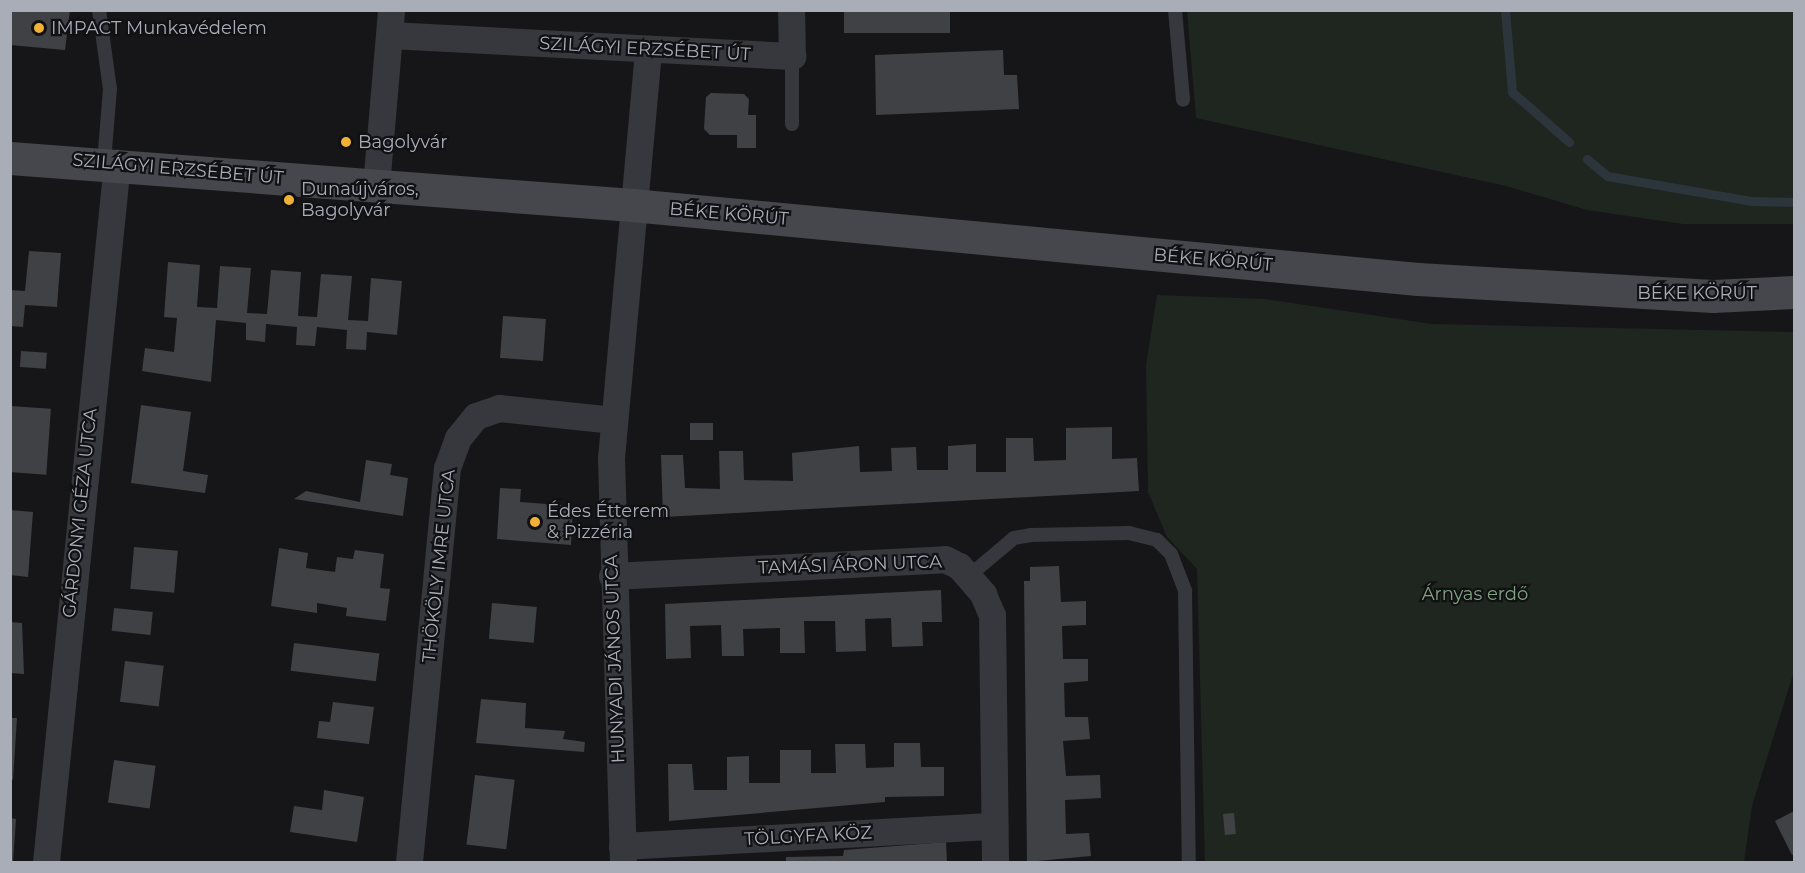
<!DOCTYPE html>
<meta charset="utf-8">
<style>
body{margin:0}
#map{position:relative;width:1805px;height:873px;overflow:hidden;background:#161618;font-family:Montserrat,sans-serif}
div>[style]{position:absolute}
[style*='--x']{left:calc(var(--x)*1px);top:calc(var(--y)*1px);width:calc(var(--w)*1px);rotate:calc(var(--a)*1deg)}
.green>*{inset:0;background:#1e261f}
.stream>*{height:9px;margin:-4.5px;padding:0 4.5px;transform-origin:4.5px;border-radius:4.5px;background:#2c353c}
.building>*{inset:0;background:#404145;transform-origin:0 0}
.lane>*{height:14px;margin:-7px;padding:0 7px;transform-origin:7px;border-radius:7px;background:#37383d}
.street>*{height:27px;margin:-13.5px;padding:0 13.5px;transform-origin:13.5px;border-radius:13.5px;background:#37383d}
.secondary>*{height:33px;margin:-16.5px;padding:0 16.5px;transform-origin:16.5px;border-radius:16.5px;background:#45474d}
.dots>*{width:16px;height:16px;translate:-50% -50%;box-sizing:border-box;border:3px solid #111113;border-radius:50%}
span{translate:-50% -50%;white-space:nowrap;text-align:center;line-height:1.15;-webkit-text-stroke:4.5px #111113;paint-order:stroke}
.poi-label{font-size:18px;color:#a8adb8}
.left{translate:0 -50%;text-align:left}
.street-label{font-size:18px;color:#a8adb8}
.park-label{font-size:18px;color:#7fa381}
.frame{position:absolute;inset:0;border:12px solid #a8adb8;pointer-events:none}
</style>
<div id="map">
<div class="green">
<div style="clip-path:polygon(1187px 11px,1794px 11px,1794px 224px,1683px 224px,1587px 210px,1506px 186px,1196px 118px)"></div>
<div style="clip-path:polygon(1157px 295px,1265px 299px,1432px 324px,1794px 332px,1794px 671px,1752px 806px,1744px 862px,1205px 862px,1197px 569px,1167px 537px,1148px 492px,1146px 365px)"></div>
</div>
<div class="stream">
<div style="--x:1505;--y:10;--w:82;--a:85.1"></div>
<div style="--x:1512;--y:92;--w:76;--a:41.3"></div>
<div style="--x:1587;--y:159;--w:26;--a:40"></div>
<div style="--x:1607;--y:176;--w:146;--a:9.8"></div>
<div style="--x:1751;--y:201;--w:43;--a:1.3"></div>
</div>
<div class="building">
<div style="clip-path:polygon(10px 10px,70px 10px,65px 50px,10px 45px)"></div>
<div style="left:844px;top:10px;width:106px;height:23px"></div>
<div style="clip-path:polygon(1003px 50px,1004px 75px,1017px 75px,1019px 109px,876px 115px,875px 55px)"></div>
<div style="clip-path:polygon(711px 93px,744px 94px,749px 99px,748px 115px,756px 115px,756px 148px,737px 148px,737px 135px,710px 135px,704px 129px,706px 97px)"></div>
<div style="clip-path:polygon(29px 251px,61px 253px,57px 307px,25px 305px,23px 327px,10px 326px,10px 290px,25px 291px)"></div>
<div style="clip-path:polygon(168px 262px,200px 265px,197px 307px,217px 308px,220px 266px,251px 268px,247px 313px,267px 314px,271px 270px,301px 272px,298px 316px,317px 317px,321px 274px,352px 276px,348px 320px,368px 321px,371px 278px,402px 281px,397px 335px,367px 332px,366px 350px,346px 349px,347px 330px,317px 327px,315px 346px,296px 345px,297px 327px,266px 324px,265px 342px,246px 340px,246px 323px,216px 320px,211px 382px,142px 371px,145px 348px,174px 352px,177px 318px,164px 317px)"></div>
<div style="left:503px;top:316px;width:43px;height:42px;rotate:4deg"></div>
<div style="left:21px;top:351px;width:26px;height:16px;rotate:4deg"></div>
<div style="clip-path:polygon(141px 405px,191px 412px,183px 471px,208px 475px,205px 493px,131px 483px)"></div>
<div style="left:10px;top:406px;width:41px;height:66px;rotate:4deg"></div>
<div style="left:690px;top:423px;width:23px;height:17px"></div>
<div style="clip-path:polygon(1112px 427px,1112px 459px,1137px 458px,1139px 491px,663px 517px,661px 455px,683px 455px,685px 488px,720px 489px,719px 451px,743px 451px,744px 480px,793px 481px,792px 453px,859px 446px,860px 472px,892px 471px,891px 448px,916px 447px,917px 470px,948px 470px,948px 446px,976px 444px,976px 472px,1006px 472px,1006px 438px,1033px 438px,1034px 461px,1066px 460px,1066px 428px)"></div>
<div style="clip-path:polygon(366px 460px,392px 464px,390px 475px,408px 478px,403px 516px,294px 499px,306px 491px,360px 502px)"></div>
<div style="clip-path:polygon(500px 488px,521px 489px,520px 502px,573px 506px,571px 545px,497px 539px)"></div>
<div style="clip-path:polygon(10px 510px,33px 512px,28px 577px,10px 575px)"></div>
<div style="left:134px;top:547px;width:44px;height:42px;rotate:5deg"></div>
<div style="clip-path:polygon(279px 548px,308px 553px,306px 568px,335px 572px,337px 557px,353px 559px,355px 550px,384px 554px,380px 588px,390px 589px,386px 621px,346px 616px,347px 608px,317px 603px,317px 613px,271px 606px)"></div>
<div style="clip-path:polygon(1059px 566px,1061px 602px,1086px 601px,1086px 625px,1062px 626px,1063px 659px,1088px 659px,1088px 681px,1064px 683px,1065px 717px,1088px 717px,1090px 739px,1063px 741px,1066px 776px,1100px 775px,1101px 798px,1065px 800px,1066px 834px,1089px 833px,1091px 856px,1027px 862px,1024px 581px,1030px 581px,1030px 567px)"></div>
<div style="clip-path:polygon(941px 590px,942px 622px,922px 622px,923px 646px,892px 647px,891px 618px,865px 619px,866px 651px,836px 652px,835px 621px,804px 621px,805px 653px,780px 653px,780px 628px,743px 629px,744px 656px,722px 656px,721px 625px,690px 626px,691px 658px,666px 659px,665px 604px)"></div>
<div style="left:492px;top:603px;width:45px;height:36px;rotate:5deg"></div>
<div style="left:114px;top:608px;width:39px;height:23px;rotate:6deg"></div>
<div style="clip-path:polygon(10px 622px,22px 623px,24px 674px,10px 673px)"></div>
<div style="left:294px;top:643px;width:86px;height:28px;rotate:7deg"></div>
<div style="left:125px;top:661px;width:39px;height:41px;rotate:7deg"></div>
<div style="clip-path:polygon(481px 699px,526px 703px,525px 728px,565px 731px,563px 739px,585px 742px,584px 752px,476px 743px)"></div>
<div style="clip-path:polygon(333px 702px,374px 707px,369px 744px,317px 738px,319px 721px,330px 722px)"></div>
<div style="clip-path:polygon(10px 718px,17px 718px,13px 780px,10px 779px)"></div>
<div style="clip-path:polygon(894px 743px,920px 743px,921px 767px,944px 767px,944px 796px,885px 797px,885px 802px,669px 821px,668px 764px,692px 764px,694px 790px,727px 790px,727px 757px,749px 756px,749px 783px,780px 783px,780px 750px,811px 750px,811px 773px,836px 773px,835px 744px,865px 744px,866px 768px,894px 767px)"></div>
<div style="left:114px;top:760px;width:42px;height:43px;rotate:8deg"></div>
<div style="left:475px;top:775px;width:40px;height:70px;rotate:7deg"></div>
<div style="clip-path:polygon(324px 790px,364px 797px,357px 842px,290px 832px,294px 806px,322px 810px)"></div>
<div style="clip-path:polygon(1794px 811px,1794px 854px,1792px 855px,1775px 821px)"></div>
<div style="left:1234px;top:813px;width:21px;height:11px;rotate:85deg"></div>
<div style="clip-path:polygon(10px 818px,16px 819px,13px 862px,10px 862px)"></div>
<div style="clip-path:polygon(946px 842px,947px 862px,786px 862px,786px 857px,843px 856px,844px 850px)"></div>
</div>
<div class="lane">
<div style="--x:99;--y:10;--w:80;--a:82.1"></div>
<div style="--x:110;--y:89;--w:73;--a:94.7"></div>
<div style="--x:1175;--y:10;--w:90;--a:84.9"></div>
<div style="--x:792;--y:56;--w:68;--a:90"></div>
<div style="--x:970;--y:575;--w:57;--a:-40.1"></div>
<div style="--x:1014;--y:538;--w:17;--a:-10"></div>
<div style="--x:1031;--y:535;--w:98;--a:-1.2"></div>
<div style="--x:1129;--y:533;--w:29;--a:14"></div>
<div style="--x:1157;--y:540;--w:20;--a:45"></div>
<div style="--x:1171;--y:554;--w:40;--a:69"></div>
<div style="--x:1185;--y:591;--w:271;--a:89.2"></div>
</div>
<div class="street">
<div style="--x:390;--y:35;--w:403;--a:3"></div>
<div style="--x:792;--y:56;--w:46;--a:-91.2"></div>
<div style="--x:376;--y:186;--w:177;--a:-85.1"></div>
<div style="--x:612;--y:576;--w:333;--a:-2.9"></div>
<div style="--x:945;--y:559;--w:16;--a:27"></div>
<div style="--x:959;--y:566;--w:37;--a:49"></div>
<div style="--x:983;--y:594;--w:23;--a:67"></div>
<div style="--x:992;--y:615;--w:247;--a:89.3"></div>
<div style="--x:622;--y:846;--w:373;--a:-3.1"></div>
<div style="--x:46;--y:862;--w:703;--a:-84.2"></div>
<div style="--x:409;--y:862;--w:396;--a:-84.5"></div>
<div style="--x:447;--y:468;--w:32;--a:-70"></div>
<div style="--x:458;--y:438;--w:28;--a:-51"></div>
<div style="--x:476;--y:416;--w:24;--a:-19"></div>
<div style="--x:499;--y:408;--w:115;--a:6"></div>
<div style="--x:623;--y:862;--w:404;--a:-91.7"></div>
<div style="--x:611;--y:458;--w:411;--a:-84.8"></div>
</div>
<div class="secondary">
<div style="--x:10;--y:158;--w:624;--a:4.32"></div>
<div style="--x:632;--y:205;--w:789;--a:5.38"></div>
<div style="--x:1418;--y:279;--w:295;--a:3.3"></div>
<div style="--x:1713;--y:296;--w:81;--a:-2.8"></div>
</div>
<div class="dots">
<div style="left:39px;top:28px;background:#f2b134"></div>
<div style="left:346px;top:142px;background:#f2b134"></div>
<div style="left:289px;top:200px;background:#f2b134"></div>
<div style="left:535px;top:522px;background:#f2b134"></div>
</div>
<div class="poi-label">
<span class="left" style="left:51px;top:28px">IMPACT Munkavédelem</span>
<span class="left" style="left:358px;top:142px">Bagolyvár</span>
<span class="left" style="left:301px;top:200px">Dunaújváros,<br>Bagolyvár</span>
<span class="left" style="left:547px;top:522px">Édes Étterem<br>&amp; Pizzéria</span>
</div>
<div class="street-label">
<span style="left:645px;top:49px;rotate:3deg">SZILÁGYI ERZSÉBET ÚT</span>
<span style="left:178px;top:169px;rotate:5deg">SZILÁGYI ERZSÉBET ÚT</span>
<span style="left:729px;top:214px;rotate:5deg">BÉKE KÖRÚT</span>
<span style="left:1213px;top:260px;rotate:5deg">BÉKE KÖRÚT</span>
<span style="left:1697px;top:293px">BÉKE KÖRÚT</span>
<span style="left:80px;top:513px;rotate:-84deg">GÁRDONYI GÉZA UTCA</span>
<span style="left:850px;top:565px;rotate:-2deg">TAMÁSI ÁRON UTCA</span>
<span style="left:439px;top:566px;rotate:-84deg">THÖKÖLY IMRE UTCA</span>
<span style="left:615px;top:659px;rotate:-92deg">HUNYADI JÁNOS UTCA</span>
<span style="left:808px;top:836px;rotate:-3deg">TÖLGYFA KÖZ</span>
</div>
<div class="park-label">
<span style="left:1475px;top:594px">Árnyas erdő</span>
</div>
<div class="frame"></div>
</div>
